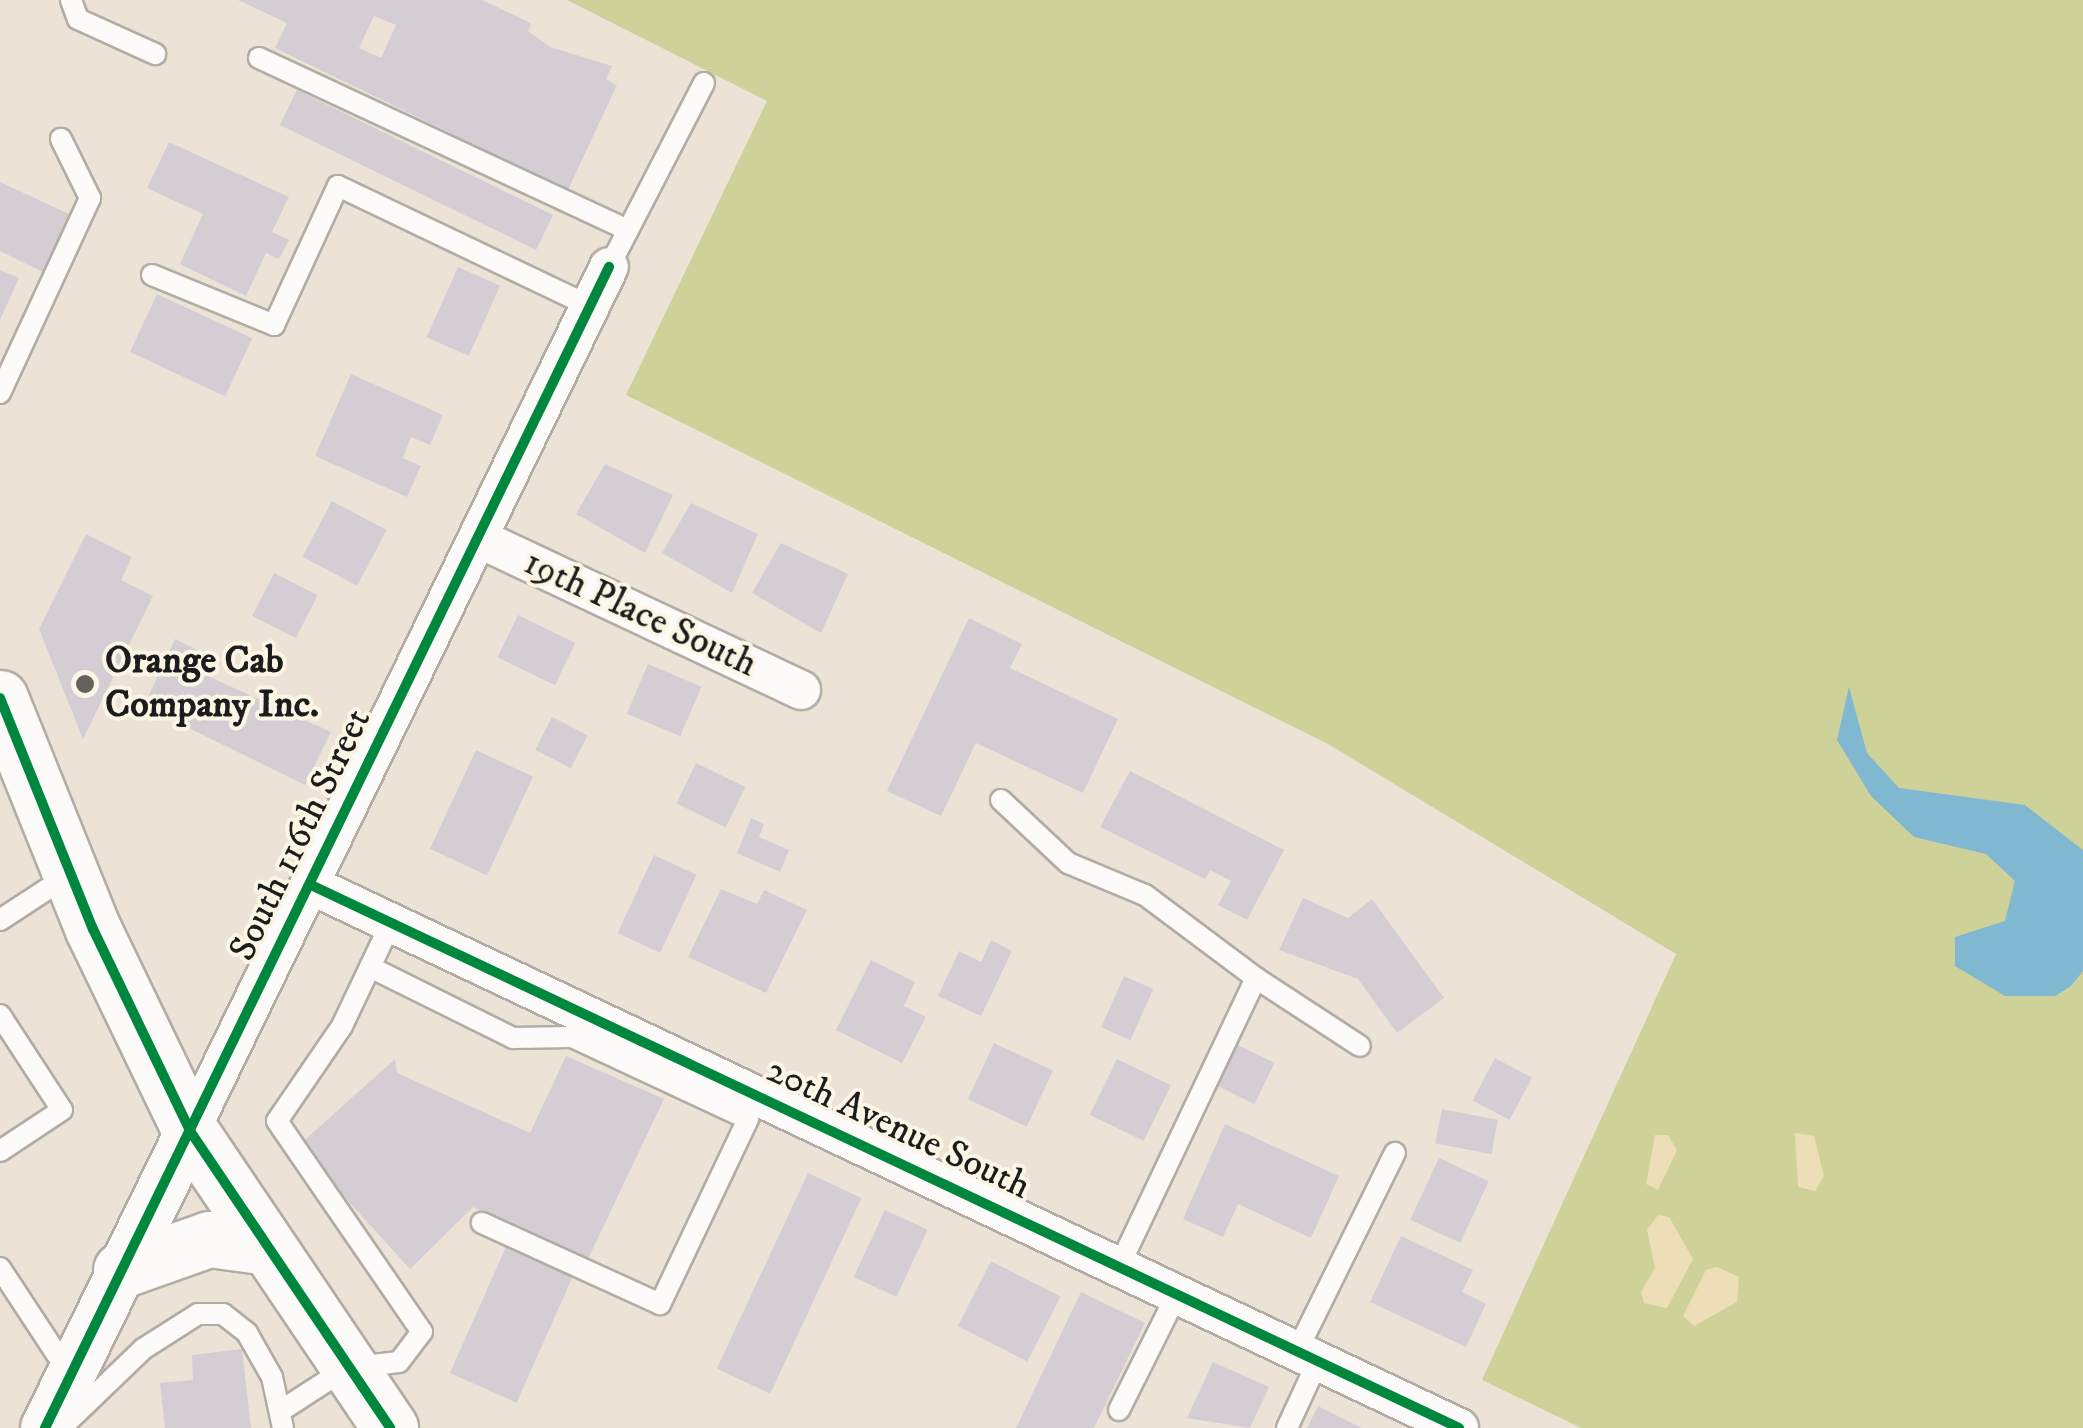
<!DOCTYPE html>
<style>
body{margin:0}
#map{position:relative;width:2083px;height:1428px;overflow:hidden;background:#ece3d6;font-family:"IM FELL DW Pica",serif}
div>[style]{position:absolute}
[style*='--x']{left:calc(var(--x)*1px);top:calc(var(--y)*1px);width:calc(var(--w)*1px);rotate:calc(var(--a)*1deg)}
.green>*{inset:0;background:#ced299}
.sand>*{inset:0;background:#eddeb7}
.water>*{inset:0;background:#7fb8d0}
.building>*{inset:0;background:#d4ced4;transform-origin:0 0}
.roads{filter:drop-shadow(2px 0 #b2aca4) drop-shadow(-2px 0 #b2aca4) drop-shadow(0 2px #b2aca4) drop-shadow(0 -2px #b2aca4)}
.service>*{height:20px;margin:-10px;padding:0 10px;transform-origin:10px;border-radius:10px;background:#fcfbf9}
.minor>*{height:38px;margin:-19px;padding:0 19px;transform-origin:19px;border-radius:19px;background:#fcfbf9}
.tertiary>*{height:48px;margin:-24px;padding:0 24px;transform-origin:24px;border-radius:24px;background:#fcfbf9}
.secondary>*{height:55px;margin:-27.5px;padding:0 27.5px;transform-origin:27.5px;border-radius:27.5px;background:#fcfbf9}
.cycleway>*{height:10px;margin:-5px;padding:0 5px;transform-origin:5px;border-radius:5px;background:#00873e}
.dots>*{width:28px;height:28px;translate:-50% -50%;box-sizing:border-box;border:5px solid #fcf5e5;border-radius:50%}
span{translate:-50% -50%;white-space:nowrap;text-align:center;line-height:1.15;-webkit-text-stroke:8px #fcf5e5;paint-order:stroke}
.street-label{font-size:38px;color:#1c1c1c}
.poi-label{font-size:38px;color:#1c1c1c;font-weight:700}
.left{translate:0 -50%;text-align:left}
</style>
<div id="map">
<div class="green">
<div style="clip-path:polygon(567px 0,2083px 0,2083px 1428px,1581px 1428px,1482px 1380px,1676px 954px,1328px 744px,626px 395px,767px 101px)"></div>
</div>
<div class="sand">
<div style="clip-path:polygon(1795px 1133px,1814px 1136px,1824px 1176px,1815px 1191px,1798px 1187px)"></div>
<div style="clip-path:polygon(1655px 1135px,1668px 1135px,1677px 1150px,1658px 1190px,1646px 1184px)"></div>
<div style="clip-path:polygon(1658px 1215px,1669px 1217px,1693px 1259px,1667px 1308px,1644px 1303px,1641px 1292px,1655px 1268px,1647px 1230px)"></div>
<div style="clip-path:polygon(1717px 1267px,1739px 1277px,1737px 1302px,1694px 1326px,1683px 1316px,1706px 1270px)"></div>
</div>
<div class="water">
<div style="clip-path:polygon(1849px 687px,1867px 753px,1899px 788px,2025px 805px,2083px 850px,2083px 971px,2071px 986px,2055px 996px,2005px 996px,1955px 966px,1955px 937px,2005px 921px,2015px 881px,1986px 854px,1914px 837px,1871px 796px,1837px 740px)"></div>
</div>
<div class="building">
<div style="clip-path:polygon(evenodd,238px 0,482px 0,531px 23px,528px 31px,550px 47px,612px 66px,606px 79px,617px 85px,568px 190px,275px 48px,287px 23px,238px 0,374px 16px,396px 25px,381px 58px,359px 48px,374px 16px)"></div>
<div style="left:297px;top:90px;width:285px;height:39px;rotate:26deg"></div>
<div style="clip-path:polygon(169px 142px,289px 197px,272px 232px,289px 240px,279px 259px,266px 253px,246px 296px,180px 264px,203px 214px,147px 188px)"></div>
<div style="clip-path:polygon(0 182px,71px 215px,45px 273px,0 251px)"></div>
<div style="left:458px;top:267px;width:46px;height:77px;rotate:24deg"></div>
<div style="clip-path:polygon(0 270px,19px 278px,0 320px)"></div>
<div style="left:157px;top:294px;width:105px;height:64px;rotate:25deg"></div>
<div style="clip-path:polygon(351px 374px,443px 415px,430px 445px,411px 437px,403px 458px,421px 466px,407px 497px,315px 456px)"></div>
<div style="clip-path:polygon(605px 464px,673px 495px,645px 553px,576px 514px)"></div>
<div style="left:332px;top:501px;width:62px;height:63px;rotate:28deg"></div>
<div style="clip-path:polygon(691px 503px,758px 534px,732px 593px,662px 553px)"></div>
<div style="clip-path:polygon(86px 534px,132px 557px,121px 580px,153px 596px,83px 739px,39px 629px)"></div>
<div style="clip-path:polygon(781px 543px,848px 574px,821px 633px,752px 593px)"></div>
<div style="left:274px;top:573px;width:49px;height:48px;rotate:27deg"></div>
<div style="left:518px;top:615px;width:64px;height:47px;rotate:26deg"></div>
<div style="clip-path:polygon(969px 618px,1022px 644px,1010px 668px,1118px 719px,1083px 793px,976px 743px,941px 816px,887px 791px)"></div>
<div style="clip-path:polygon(175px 639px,202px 652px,210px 677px,331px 732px,305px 785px,144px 706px)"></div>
<div style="left:648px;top:664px;width:58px;height:54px;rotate:23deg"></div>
<div style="left:552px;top:717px;width:40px;height:37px;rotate:27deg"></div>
<div style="left:476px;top:750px;width:63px;height:109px;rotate:25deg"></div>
<div style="left:696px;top:763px;width:55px;height:45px;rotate:26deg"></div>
<div style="clip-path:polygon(1130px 771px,1284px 850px,1247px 920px,1218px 905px,1231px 881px,1210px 870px,1205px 879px,1100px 827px)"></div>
<div style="clip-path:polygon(751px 818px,764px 824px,759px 837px,789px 850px,780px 872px,737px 853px)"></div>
<div style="left:654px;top:855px;width:47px;height:86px;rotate:25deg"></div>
<div style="clip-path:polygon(721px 889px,757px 904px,764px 890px,807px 910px,766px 993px,688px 957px)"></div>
<div style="clip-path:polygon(1303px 898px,1348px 918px,1372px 899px,1444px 998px,1397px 1033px,1358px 979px,1279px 950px)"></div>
<div style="clip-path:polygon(991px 940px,1012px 951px,981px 1016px,938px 996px,959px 951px,981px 962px)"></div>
<div style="clip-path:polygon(871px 960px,915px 982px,904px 1006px,926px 1017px,902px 1063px,836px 1030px)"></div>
<div style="left:1124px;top:976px;width:32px;height:56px;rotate:24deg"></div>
<div style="left:994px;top:1043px;width:65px;height:62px;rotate:25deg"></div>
<div style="left:1236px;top:1044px;width:43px;height:46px;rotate:26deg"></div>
<div style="clip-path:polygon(566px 1056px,664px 1099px,587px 1261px,473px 1207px,410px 1269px,298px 1146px,395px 1059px,397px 1073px,530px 1133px)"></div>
<div style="left:1495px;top:1058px;width:42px;height:48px;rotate:28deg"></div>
<div style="left:1117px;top:1059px;width:60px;height:62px;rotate:26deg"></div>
<div style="left:1442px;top:1109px;width:57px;height:35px;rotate:11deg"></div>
<div style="clip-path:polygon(1225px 1124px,1339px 1176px,1311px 1238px,1238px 1204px,1223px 1237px,1183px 1219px)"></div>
<div style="left:1439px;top:1158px;width:55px;height:68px;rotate:25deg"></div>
<div style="left:808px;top:1173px;width:59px;height:216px;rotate:25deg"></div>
<div style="left:885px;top:1210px;width:47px;height:74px;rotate:25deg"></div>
<div style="clip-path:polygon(1401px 1236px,1473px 1270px,1462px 1292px,1486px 1304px,1466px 1347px,1370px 1302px)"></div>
<div style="left:506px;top:1247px;width:73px;height:138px;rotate:24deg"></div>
<div style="left:991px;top:1261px;width:78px;height:73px;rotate:27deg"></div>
<div style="clip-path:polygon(1081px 1292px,1145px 1323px,1094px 1428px,1016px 1428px)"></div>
<div style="clip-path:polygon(242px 1349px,251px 1428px,165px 1428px,160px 1383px,193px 1380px,192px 1355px)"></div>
<div style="clip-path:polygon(1213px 1362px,1269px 1387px,1250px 1428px,1187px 1418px)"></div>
<div style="clip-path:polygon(1318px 1406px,1362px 1428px,1307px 1428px)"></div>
</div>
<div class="roads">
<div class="service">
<div style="--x:71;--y:0;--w:20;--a:70"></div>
<div style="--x:78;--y:19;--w:85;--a:24.4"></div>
<div style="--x:259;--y:58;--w:407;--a:25"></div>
<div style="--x:609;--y:267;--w:207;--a:-62.7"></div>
<div style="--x:152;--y:275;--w:132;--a:22.3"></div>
<div style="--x:274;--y:325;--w:153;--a:-65.3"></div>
<div style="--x:338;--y:186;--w:279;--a:25.5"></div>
<div style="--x:0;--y:393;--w:215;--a:-65.2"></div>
<div style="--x:90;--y:198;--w:66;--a:-116.2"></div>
<div style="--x:1001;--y:800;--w:92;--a:43.2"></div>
<div style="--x:1068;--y:863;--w:83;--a:22.6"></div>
<div style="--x:1145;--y:895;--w:139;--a:36.8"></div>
<div style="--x:1256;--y:978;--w:320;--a:115.4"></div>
<div style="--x:0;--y:920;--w:82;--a:-33.1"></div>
<div style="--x:370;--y:967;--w:160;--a:26.4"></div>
<div style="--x:513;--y:1038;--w:59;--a:-1"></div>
<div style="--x:572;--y:1037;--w:194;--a:25"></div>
<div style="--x:748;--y:1119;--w:205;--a:115.4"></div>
<div style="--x:660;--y:1304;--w:196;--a:-155.5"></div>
<div style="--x:1256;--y:978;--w:124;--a:33.2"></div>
<div style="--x:0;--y:1015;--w:113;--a:56.9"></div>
<div style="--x:62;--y:1110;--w:74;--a:146.5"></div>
<div style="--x:0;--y:1268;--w:126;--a:56.7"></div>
<div style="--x:1297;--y:1351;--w:221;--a:-63.7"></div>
<div style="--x:282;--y:1410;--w:77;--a:-32.9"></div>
<div style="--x:347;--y:1368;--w:52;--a:-6.6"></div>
<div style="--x:399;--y:1362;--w:38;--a:-53"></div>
<div style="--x:422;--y:1332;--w:256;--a:-124.5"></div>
<div style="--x:277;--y:1121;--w:115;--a:-55.6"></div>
<div style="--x:342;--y:1026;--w:114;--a:-64.6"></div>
<div style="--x:1119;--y:1410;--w:130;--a:-63.4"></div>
<div style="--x:61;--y:1428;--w:114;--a:-43.9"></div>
<div style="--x:143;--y:1349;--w:65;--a:-32.5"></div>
<div style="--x:198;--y:1314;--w:25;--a:0"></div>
<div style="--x:223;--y:1314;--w:31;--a:38"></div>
<div style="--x:247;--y:1333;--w:51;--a:60.4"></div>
<div style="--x:272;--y:1377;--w:52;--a:77.8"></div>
<div style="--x:1287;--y:1428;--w:74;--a:-65.2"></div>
</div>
<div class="minor">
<div style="--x:478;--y:538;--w:357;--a:25.2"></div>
<div style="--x:311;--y:885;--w:1270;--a:25.31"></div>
<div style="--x:190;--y:1131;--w:960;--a:-64.13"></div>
</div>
<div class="tertiary">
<div style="--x:45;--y:1428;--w:331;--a:-64"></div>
</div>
<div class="secondary">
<div style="--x:0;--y:698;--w:249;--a:68.1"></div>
<div style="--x:93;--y:929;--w:224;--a:64.3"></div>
<div style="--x:190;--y:1131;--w:358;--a:56"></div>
<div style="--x:121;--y:1270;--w:93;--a:-19.4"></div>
<div style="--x:209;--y:1239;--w:52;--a:7.7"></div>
</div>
</div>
<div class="cycleway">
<div style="--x:0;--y:698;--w:249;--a:68.1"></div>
<div style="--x:93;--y:929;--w:224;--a:64.3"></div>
<div style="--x:190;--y:1131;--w:358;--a:56"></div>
<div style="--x:311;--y:885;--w:1270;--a:25.31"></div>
<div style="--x:45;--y:1428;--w:1291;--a:-64.09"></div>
</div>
<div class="dots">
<div style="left:85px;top:684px;background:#65625d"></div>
</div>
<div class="street-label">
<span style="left:640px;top:614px;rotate:25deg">19th Place South</span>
<span style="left:301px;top:835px;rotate:-64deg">South 116th Street</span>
<span style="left:898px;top:1129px;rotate:25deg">20th Avenue South</span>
</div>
<div class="poi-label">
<span class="left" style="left:105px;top:684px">Orange Cab<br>Company Inc.</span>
</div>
</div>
